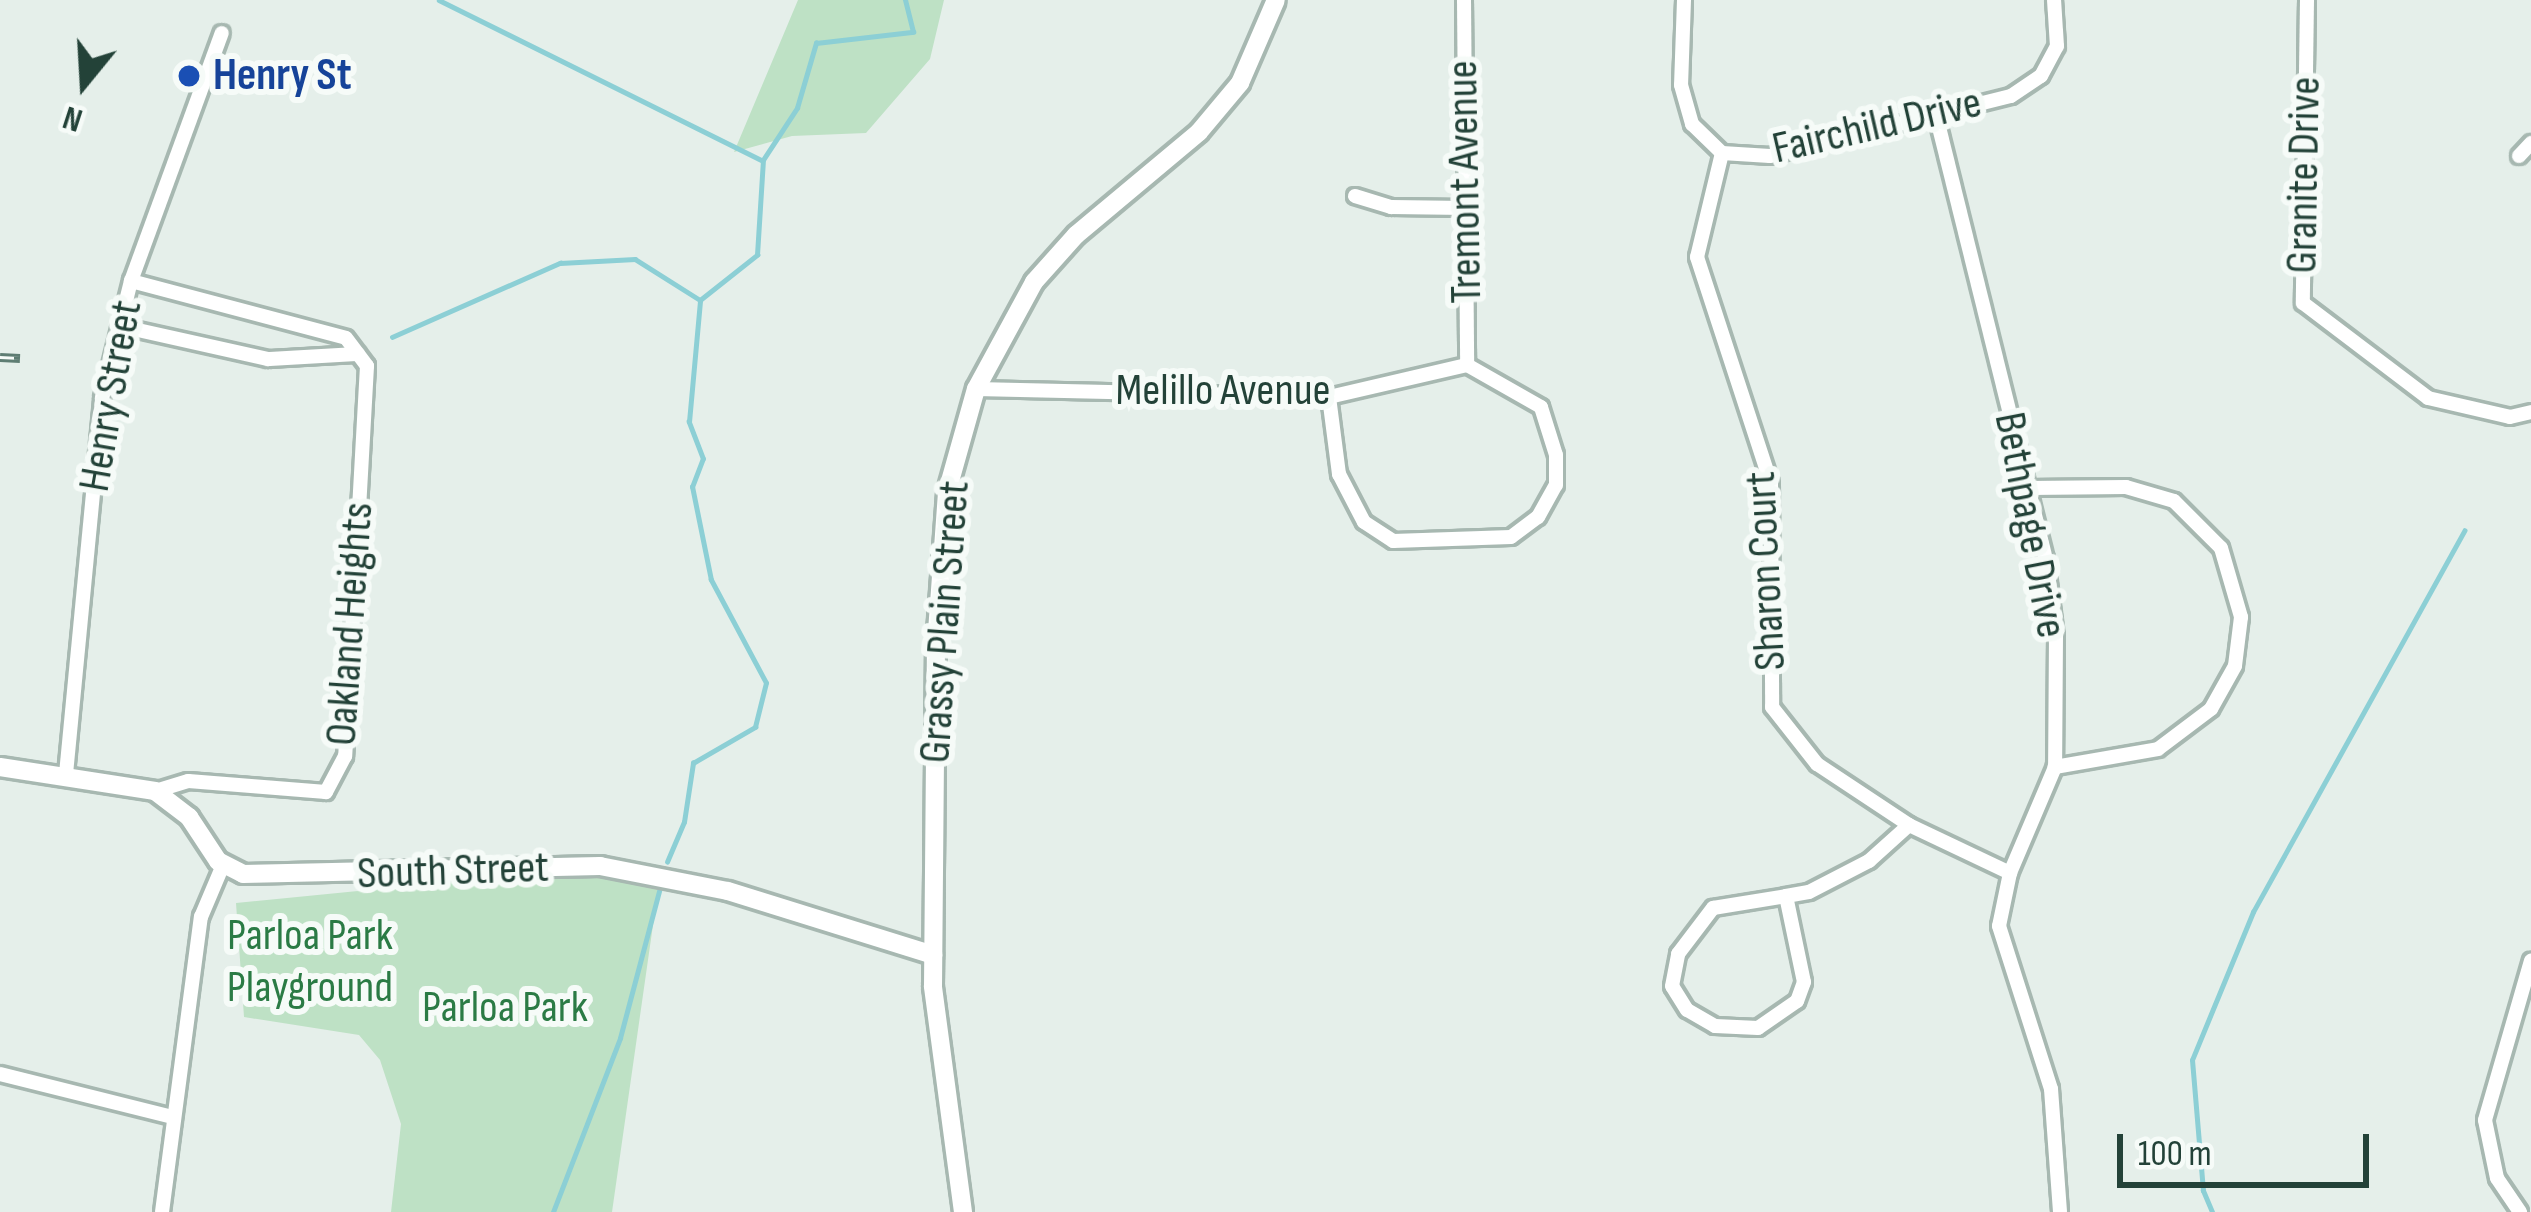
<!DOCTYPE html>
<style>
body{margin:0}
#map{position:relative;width:2531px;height:1212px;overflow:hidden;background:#e5efea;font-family:"Sofia Sans Condensed",sans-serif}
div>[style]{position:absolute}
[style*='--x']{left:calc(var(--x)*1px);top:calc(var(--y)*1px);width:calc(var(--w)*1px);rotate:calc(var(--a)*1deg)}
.green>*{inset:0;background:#bee1c5}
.stream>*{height:4.5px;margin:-2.25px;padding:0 2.25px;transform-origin:2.25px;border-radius:2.25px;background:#8ccfd5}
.roads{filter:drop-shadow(3px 0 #a7b8b1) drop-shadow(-3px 0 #a7b8b1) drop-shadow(0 3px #a7b8b1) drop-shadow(0 -3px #a7b8b1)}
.street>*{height:14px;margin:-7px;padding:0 7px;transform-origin:7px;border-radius:7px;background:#fff}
.secondary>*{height:18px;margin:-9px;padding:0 9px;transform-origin:9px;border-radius:9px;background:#fff}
.rail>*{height:9px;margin-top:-4.5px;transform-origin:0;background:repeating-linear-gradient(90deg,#f6fbf8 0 14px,#5e7d73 0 28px);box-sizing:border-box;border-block:3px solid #5e7d73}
.dots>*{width:33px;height:33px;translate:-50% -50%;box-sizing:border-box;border:6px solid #f6fbf8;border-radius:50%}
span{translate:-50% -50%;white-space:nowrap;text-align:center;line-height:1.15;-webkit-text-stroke:12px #f6fbf8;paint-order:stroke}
.transit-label{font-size:45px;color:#164399;font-weight:700}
.left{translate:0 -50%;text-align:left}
.street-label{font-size:45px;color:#234238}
.park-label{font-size:45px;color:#2b7b45}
.north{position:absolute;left:24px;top:24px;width:120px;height:120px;-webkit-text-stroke:9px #f6fbf8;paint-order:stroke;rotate:198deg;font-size:33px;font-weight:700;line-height:48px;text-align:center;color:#234238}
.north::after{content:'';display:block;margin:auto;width:42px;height:54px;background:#234238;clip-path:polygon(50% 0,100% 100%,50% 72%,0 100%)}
.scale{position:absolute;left:2117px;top:1134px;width:252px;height:54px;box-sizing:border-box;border:6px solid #234238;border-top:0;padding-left:15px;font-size:36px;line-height:42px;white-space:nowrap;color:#234238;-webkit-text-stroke:9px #f6fbf8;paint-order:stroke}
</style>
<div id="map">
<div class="green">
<div style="clip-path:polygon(798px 0,944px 0,930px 59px,866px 133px,792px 136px,734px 152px)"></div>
<div style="clip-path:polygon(540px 873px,608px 875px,652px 882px,658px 890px,612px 1212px,391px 1212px,401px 1124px,380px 1060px,359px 1035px,244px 1017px,236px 903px)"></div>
</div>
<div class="stream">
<div style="--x:439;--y:0;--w:360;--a:26.4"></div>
<div style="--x:392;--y:337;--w:184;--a:-23.8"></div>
<div style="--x:560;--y:263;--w:75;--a:-3.1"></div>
<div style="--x:635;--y:259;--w:77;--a:32.2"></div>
<div style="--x:667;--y:862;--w:43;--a:-67"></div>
<div style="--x:684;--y:822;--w:60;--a:-81.3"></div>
<div style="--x:693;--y:763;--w:72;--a:-30.1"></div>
<div style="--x:755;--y:727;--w:45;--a:-76"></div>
<div style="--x:766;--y:683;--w:117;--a:-118.1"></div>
<div style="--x:711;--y:580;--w:95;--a:-101.5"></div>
<div style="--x:692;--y:487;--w:30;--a:-69"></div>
<div style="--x:703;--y:459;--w:40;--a:-111"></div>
<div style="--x:689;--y:422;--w:122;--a:-84.8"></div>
<div style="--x:700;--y:300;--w:73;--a:-38.3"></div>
<div style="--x:757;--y:255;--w:95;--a:-86.4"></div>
<div style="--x:763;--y:160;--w:62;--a:-56.8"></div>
<div style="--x:797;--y:108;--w:68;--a:-73.7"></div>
<div style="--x:816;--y:43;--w:98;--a:-6.5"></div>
<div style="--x:913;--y:32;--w:33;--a:-104"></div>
<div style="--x:553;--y:1212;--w:186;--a:-68.9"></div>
<div style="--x:620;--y:1038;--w:152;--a:-75.1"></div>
<div style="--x:2212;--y:1212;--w:23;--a:-113"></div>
<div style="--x:2203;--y:1191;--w:131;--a:-94.8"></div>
<div style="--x:2192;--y:1060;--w:160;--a:-67.6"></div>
<div style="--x:2253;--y:912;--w:436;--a:-61"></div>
</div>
<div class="roads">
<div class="street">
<div style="--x:1464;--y:0;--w:365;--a:89.5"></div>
<div style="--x:1684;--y:0;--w:85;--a:92"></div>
<div style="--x:1681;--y:85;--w:41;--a:74.2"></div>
<div style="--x:1692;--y:124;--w:42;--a:44"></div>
<div style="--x:1722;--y:153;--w:48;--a:3.6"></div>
<div style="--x:1770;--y:156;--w:248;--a:-14"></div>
<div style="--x:2011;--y:96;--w:36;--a:-34"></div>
<div style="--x:2041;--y:76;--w:34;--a:-62"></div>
<div style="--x:2057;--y:46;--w:46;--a:-93.7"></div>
<div style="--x:2307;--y:0;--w:303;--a:90.8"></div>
<div style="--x:2303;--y:303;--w:157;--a:37.2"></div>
<div style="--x:2428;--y:398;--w:84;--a:13"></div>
<div style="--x:2510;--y:417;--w:22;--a:-13"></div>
<div style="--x:1936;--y:115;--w:457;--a:76.1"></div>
<div style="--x:2046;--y:559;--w:78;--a:82.6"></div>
<div style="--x:2056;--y:636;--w:131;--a:90.4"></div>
<div style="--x:2055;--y:767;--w:115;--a:113"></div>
<div style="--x:2010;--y:873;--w:54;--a:101.7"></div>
<div style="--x:1999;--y:926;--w:171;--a:72.3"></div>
<div style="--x:2051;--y:1089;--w:123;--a:85.8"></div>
<div style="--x:1722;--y:153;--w:107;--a:103.5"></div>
<div style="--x:1697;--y:257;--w:238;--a:71.9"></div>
<div style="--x:1771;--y:483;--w:224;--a:89.7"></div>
<div style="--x:1772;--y:707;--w:73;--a:51.7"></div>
<div style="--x:1817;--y:764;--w:110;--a:33.5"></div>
<div style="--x:1909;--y:825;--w:112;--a:25.4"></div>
<div style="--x:2519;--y:156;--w:18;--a:-47"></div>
<div style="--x:1355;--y:196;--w:38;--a:17"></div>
<div style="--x:1391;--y:207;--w:75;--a:0.8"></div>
<div style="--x:131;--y:281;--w:222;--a:14.8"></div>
<div style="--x:346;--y:338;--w:35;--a:53"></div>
<div style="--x:367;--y:366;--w:391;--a:93.2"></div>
<div style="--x:345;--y:756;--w:41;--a:117.8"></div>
<div style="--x:326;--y:792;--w:138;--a:-175.4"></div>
<div style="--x:188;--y:781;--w:34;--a:163"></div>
<div style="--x:120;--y:326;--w:152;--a:12.6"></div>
<div style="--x:268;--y:359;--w:90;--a:-3.2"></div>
<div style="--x:976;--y:389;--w:353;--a:1.3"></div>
<div style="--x:1329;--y:397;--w:142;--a:-13.1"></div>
<div style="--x:1329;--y:397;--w:78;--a:82.6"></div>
<div style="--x:1339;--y:474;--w:54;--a:62.5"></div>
<div style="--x:1364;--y:522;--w:35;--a:33"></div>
<div style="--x:1393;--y:541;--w:118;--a:-1.9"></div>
<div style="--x:1511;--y:537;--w:34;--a:-37"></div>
<div style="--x:1538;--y:517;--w:37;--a:-61"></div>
<div style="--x:1556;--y:485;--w:30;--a:-90"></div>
<div style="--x:1556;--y:455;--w:50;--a:-107.4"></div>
<div style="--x:1541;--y:407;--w:85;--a:-150.4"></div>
<div style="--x:2029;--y:488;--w:97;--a:-0.6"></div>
<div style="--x:2126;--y:487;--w:50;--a:16.3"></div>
<div style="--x:2174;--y:501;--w:66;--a:45"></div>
<div style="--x:2221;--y:548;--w:72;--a:73.8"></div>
<div style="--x:2241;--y:617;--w:49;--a:97"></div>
<div style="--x:2235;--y:666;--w:49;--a:119.2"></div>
<div style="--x:2211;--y:709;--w:66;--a:143"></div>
<div style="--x:2158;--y:749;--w:105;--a:170.1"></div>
<div style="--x:66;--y:774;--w:378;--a:-84.5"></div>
<div style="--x:102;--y:398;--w:121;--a:-76.1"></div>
<div style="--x:131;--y:281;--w:264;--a:-69.9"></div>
<div style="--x:1786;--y:896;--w:88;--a:78.2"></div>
<div style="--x:1804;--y:982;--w:20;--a:110"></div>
<div style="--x:1797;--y:1001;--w:47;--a:145.3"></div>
<div style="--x:1758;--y:1028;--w:43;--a:-177.3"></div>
<div style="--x:1715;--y:1026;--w:32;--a:-150"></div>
<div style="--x:1687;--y:1010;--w:28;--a:-122"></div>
<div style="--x:1672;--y:986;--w:33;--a:-79"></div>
<div style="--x:1678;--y:954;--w:58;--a:-52.7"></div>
<div style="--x:1713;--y:908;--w:74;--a:-9.3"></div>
<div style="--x:1786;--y:896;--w:23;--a:-10"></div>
<div style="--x:1809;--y:892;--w:68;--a:-27.3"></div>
<div style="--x:1869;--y:861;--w:54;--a:-42"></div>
<div style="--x:0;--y:1074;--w:178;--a:14"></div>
<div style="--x:162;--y:1212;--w:298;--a:-82.5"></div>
<div style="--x:201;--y:917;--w:56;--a:-67.1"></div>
<div style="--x:2520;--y:1212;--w:41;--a:-124.1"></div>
<div style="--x:2497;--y:1178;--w:59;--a:-101.7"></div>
<div style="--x:2485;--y:1120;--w:166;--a:-73.9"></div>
</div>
<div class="secondary">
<div style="--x:0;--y:767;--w:157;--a:8.8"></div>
<div style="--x:155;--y:791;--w:43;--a:37.4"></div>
<div style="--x:189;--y:817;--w:53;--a:56.6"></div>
<div style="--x:218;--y:861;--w:28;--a:27"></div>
<div style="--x:243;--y:874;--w:357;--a:-1.3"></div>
<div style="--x:600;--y:866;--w:130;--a:11.1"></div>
<div style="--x:728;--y:891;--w:215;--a:17.3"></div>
<div style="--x:963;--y:1212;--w:228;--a:-97.6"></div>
<div style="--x:933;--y:986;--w:340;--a:-89.5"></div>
<div style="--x:936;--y:646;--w:154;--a:-85.9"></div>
<div style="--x:947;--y:492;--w:107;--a:-74.3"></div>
<div style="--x:976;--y:389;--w:122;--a:-61.5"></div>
<div style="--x:1034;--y:282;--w:63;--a:-48.2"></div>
<div style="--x:1076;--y:235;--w:160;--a:-39.9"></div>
<div style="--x:1199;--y:132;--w:64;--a:-50.1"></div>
<div style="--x:1240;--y:83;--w:90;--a:-66.6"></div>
</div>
</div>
<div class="rail">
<div style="--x:0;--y:357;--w:20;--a:3"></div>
</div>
<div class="dots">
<div style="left:189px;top:76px;background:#1a4fb4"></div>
</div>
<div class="transit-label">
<span class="left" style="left:213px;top:76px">Henry St</span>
</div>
<div class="street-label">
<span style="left:1877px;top:126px;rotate:-13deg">Fairchild Drive</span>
<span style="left:2304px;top:175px;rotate:-89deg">Granite Drive</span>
<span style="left:1465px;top:182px;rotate:-91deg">Tremont Avenue</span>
<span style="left:1223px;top:391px">Melillo Avenue</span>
<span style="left:111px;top:396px;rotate:-80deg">Henry Street</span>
<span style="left:2030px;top:525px;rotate:79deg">Bethpage Drive</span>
<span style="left:1766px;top:571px;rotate:-93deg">Sharon Court</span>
<span style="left:945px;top:622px;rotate:-86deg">Grassy Plain Street</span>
<span style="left:350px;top:624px;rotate:-86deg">Oakland Heights</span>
<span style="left:453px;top:871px;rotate:-2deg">South Street</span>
</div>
<div class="park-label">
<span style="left:310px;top:962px">Parloa Park<br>Playground</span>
<span style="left:505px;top:1008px">Parloa Park</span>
</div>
<div class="north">N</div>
<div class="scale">100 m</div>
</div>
